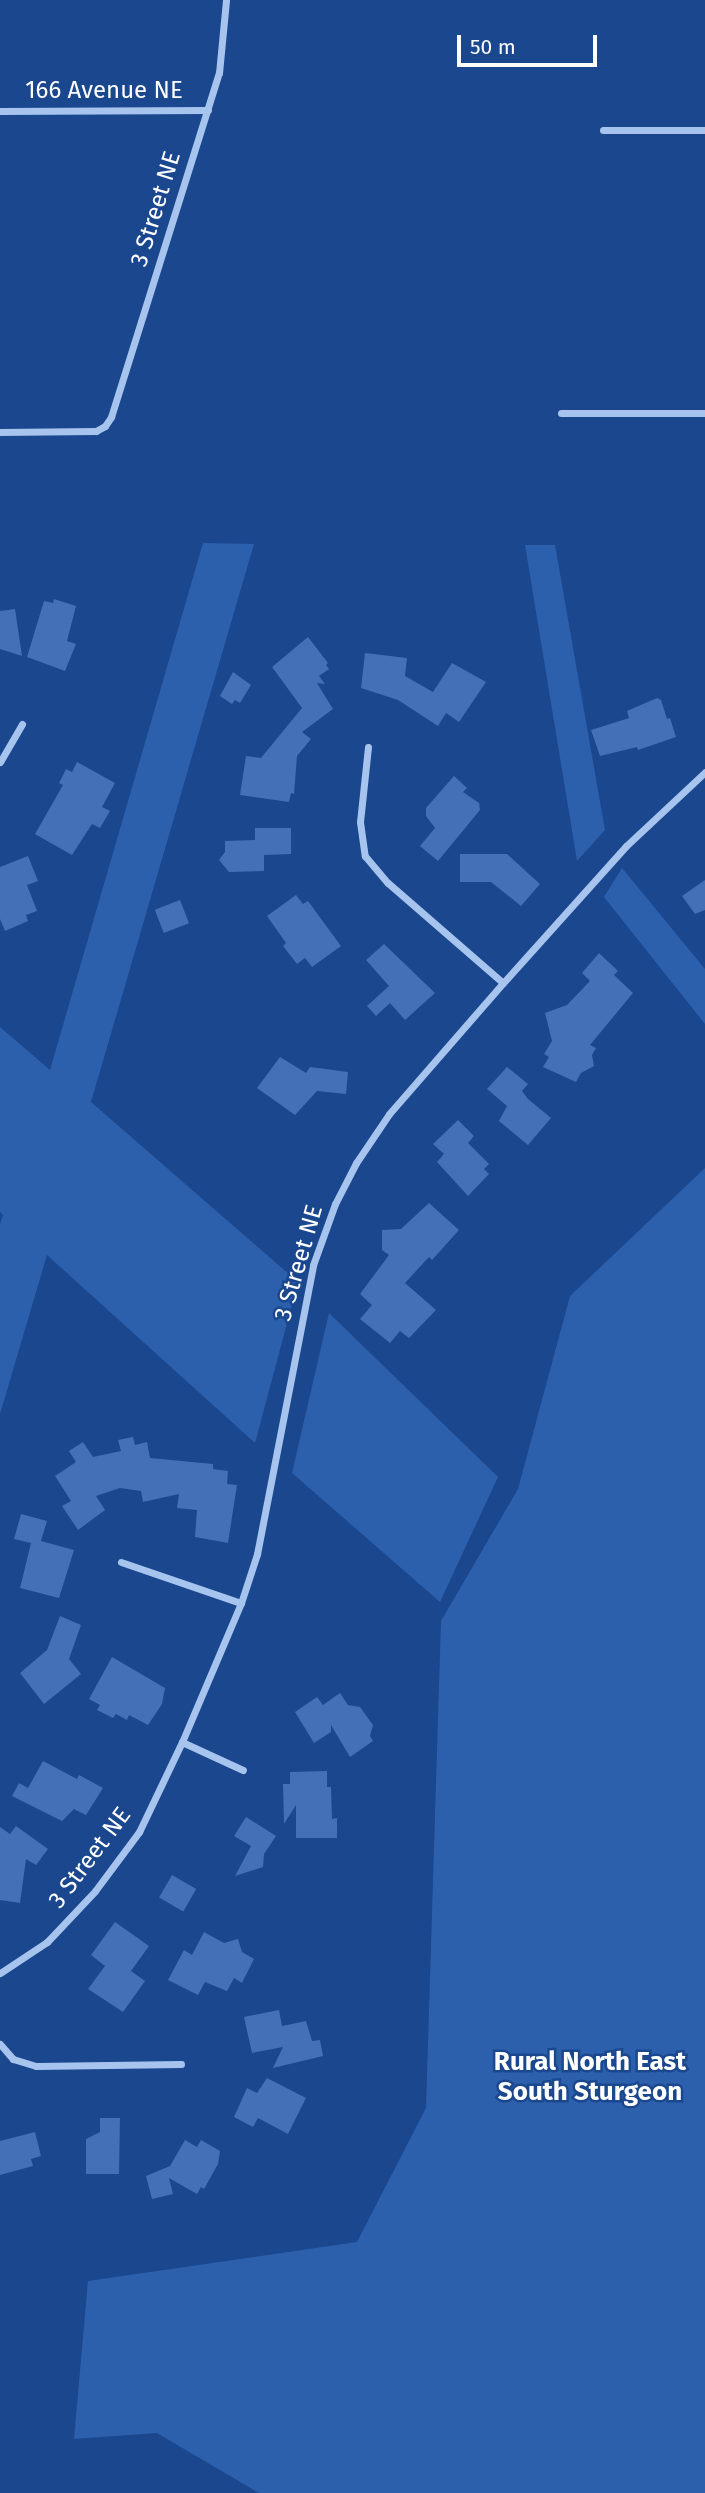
<!DOCTYPE html>
<style>
body{margin:0}
#map{position:relative;width:705px;height:2493px;overflow:hidden;background:#1a478e;font-family:"Fira Sans",sans-serif}
div>[style]{position:absolute}
[style*='--x']{left:calc(var(--x)*1px);top:calc(var(--y)*1px);width:calc(var(--w)*1px);rotate:calc(var(--a)*1deg)}
.green>*{inset:0;background:#2d60ac}
.building>*{inset:0;background:#4370b6;transform-origin:0 0}
.minor>*{height:7px;margin:-3.5px;padding:0 3.5px;transform-origin:3.5px;border-radius:3.5px;background:#a7c4ee}
span{translate:-50% -50%;white-space:nowrap;text-align:center;line-height:1.15;-webkit-text-stroke:5px #1a478e;paint-order:stroke}
.street-label{font-size:24px;color:#fff}
.neighbourhood-label{font-size:26px;color:#fff;font-weight:700}
.scale{position:absolute;left:457px;top:35px;width:140px;height:32px;box-sizing:border-box;border:4px solid #fff;border-top:0;padding-left:9px;font-size:21px;line-height:24px;white-space:nowrap;color:#fff;-webkit-text-stroke:5px #1a478e;paint-order:stroke}
</style>
<div id="map">
<div class="green">
<div style="clip-path:polygon(203px 543px,254px 544px,91px 1102px,298px 1282px,255px 1443px,47px 1255px,0 1414px,0 1224px,3px 1215px,0 1212px,0 1027px,50px 1070px)"></div>
<div style="clip-path:polygon(525px 545px,555px 545px,605px 830px,577px 861px)"></div>
<div style="clip-path:polygon(622px 868px,705px 969px,705px 1024px,604px 897px)"></div>
<div style="clip-path:polygon(705px 1168px,705px 2493px,259px 2493px,157px 2433px,74px 2439px,88px 2281px,357px 2242px,426px 2108px,441px 1621px,518px 1489px,570px 1296px)"></div>
<div style="clip-path:polygon(329px 1313px,498px 1477px,440px 1602px,292px 1473px)"></div>
</div>
<div class="building">
<div style="clip-path:polygon(54px 599px,76px 606px,67px 641px,76px 644px,65px 671px,27px 657px,44px 601px,53px 603px)"></div>
<div style="clip-path:polygon(15px 609px,22px 656px,0 649px,0 611px)"></div>
<div style="clip-path:polygon(308px 637px,328px 663px,326px 665px,329px 669px,319px 676px,325px 684px,317px 683px,333px 709px,302px 732px,311px 739px,297px 756px,294px 794px,291px 793px,289px 802px,240px 795px,246px 756px,261px 758px,302px 708px,272px 667px)"></div>
<div style="clip-path:polygon(365px 653px,407px 658px,405px 676px,433px 692px,452px 663px,486px 682px,459px 722px,446px 713px,438px 726px,398px 700px,361px 688px)"></div>
<div style="clip-path:polygon(233px 672px,251px 685px,240px 703px,235px 700px,232px 704px,220px 696px)"></div>
<div style="clip-path:polygon(657px 698px,661px 700px,667px 719px,670px 718px,676px 737px,638px 750px,637px 747px,600px 756px,591px 730px,629px 718px,627px 711px)"></div>
<div style="clip-path:polygon(77px 762px,115px 783px,102px 807px,110px 811px,100px 828px,92px 824px,72px 855px,35px 834px,63px 785px,59px 783px,66px 769px,72px 772px)"></div>
<div style="clip-path:polygon(454px 776px,467px 788px,463px 792px,479px 803px,480px 810px,438px 861px,420px 846px,435px 828px,426px 816px,426px 808px)"></div>
<div style="clip-path:polygon(255px 828px,291px 828px,291px 854px,264px 855px,264px 871px,229px 872px,219px 860px,225px 852px,225px 841px,255px 840px)"></div>
<div style="clip-path:polygon(460px 854px,507px 854px,540px 884px,521px 906px,491px 882px,460px 882px)"></div>
<div style="clip-path:polygon(28px 856px,38px 881px,27px 885px,37px 911px,26px 915px,28px 921px,5px 931px,0 919px,0 867px)"></div>
<div style="clip-path:polygon(705px 880px,705px 910px,695px 914px,682px 896px)"></div>
<div style="clip-path:polygon(296px 895px,303px 904px,308px 901px,341px 946px,312px 967px,305px 958px,297px 964px,283px 946px,286px 943px,267px 916px)"></div>
<div style="left:180px;top:900px;width:25px;height:27px;rotate:69deg"></div>
<div style="clip-path:polygon(384px 944px,435px 993px,405px 1020px,390px 1003px,376px 1016px,367px 1006px,389px 986px,366px 960px)"></div>
<div style="clip-path:polygon(599px 953px,618px 971px,614px 975px,633px 993px,590px 1045px,596px 1048px,592px 1055px,594px 1066px,581px 1073px,576px 1082px,543px 1067px,549px 1057px,544px 1054px,552px 1041px,545px 1013px,567px 1005px,590px 981px,582px 973px)"></div>
<div style="clip-path:polygon(280px 1057px,306px 1073px,310px 1067px,348px 1072px,346px 1094px,317px 1091px,295px 1115px,257px 1088px)"></div>
<div style="clip-path:polygon(507px 1067px,528px 1084px,522px 1091px,528px 1099px,551px 1118px,528px 1145px,499px 1121px,507px 1106px,487px 1089px)"></div>
<div style="clip-path:polygon(458px 1120px,474px 1136px,468px 1143px,489px 1164px,484px 1169px,489px 1174px,468px 1196px,437px 1162px,444px 1154px,433px 1144px)"></div>
<div style="clip-path:polygon(429px 1203px,459px 1230px,432px 1260px,429px 1257px,405px 1283px,436px 1310px,409px 1338px,400px 1331px,390px 1343px,360px 1319px,372px 1305px,360px 1294px,389px 1255px,382px 1250px,382px 1230px,401px 1229px)"></div>
<div style="clip-path:polygon(133px 1437px,135px 1445px,147px 1442px,150px 1458px,213px 1464px,213px 1469px,228px 1471px,227px 1484px,237px 1485px,228px 1543px,195px 1537px,197px 1510px,177px 1508px,179px 1494px,143px 1502px,141px 1491px,120px 1488px,96px 1496px,105px 1510px,78px 1530px,62px 1506px,71px 1501px,55px 1476px,76px 1462px,69px 1451px,83px 1442px,93px 1457px,121px 1451px,118px 1440px)"></div>
<div style="clip-path:polygon(21px 1514px,47px 1521px,41px 1541px,74px 1550px,59px 1598px,20px 1588px,31px 1543px,14px 1539px)"></div>
<div style="clip-path:polygon(60px 1616px,81px 1625px,69px 1659px,81px 1674px,44px 1704px,20px 1673px,47px 1650px)"></div>
<div style="clip-path:polygon(112px 1657px,165px 1688px,162px 1704px,148px 1725px,129px 1715px,127px 1720px,116px 1714px,113px 1718px,97px 1710px,100px 1705px,89px 1699px)"></div>
<div style="clip-path:polygon(340px 1693px,348px 1705px,360px 1707px,373px 1725px,370px 1736px,373px 1741px,350px 1757px,331px 1725px,331px 1732px,314px 1743px,295px 1712px,317px 1697px,323px 1705px)"></div>
<div style="clip-path:polygon(43px 1761px,77px 1779px,79px 1775px,103px 1788px,86px 1815px,74px 1809px,62px 1821px,12px 1796px,19px 1783px,28px 1788px)"></div>
<div style="clip-path:polygon(327px 1771px,327px 1787px,331px 1787px,332px 1819px,337px 1818px,337px 1838px,296px 1838px,296px 1805px,284px 1824px,283px 1784px,290px 1784px,290px 1772px)"></div>
<div style="clip-path:polygon(246px 1817px,276px 1836px,264px 1854px,263px 1867px,235px 1876px,251px 1846px,234px 1836px)"></div>
<div style="clip-path:polygon(16px 1826px,48px 1849px,36px 1865px,26px 1859px,20px 1903px,0 1900px,0 1827px,10px 1834px)"></div>
<div style="left:172px;top:1875px;width:28px;height:26px;rotate:30deg"></div>
<div style="clip-path:polygon(115px 1922px,149px 1946px,131px 1971px,145px 1981px,123px 2012px,88px 1989px,105px 1966px,91px 1955px)"></div>
<div style="clip-path:polygon(204px 1932px,224px 1943px,238px 1939px,242px 1952px,254px 1959px,242px 1983px,234px 1978px,227px 1991px,205px 1982px,198px 1995px,168px 1980px,184px 1950px,192px 1955px)"></div>
<div style="clip-path:polygon(279px 2010px,282px 2026px,306px 2021px,312px 2041px,320px 2040px,323px 2056px,273px 2068px,283px 2047px,252px 2053px,244px 2017px)"></div>
<div style="clip-path:polygon(267px 2078px,306px 2098px,288px 2134px,258px 2118px,253px 2127px,234px 2117px,247px 2088px,257px 2093px)"></div>
<div style="clip-path:polygon(100px 2118px,120px 2118px,119px 2174px,86px 2174px,86px 2139px,100px 2132px)"></div>
<div style="clip-path:polygon(35px 2132px,41px 2156px,31px 2159px,33px 2166px,0 2175px,0 2141px)"></div>
<div style="clip-path:polygon(185px 2140px,197px 2147px,201px 2140px,220px 2151px,218px 2164px,204px 2189px,201px 2187px,197px 2194px,169px 2178px,173px 2194px,152px 2199px,146px 2176px,170px 2166px)"></div>
</div>
<div class="minor">
<div style="--x:0;--y:111;--w:208;--a:-0.3"></div>
<div style="--x:603;--y:130;--w:102;--a:0"></div>
<div style="--x:561;--y:413;--w:144;--a:0"></div>
<div style="--x:0;--y:432;--w:96;--a:-0.6"></div>
<div style="--x:96;--y:431;--w:10;--a:-29"></div>
<div style="--x:105;--y:426;--w:11;--a:-56"></div>
<div style="--x:111;--y:417;--w:361;--a:-72.6"></div>
<div style="--x:219;--y:73;--w:73;--a:-84.5"></div>
<div style="--x:368;--y:747;--w:75;--a:96.1"></div>
<div style="--x:360;--y:822;--w:34;--a:82"></div>
<div style="--x:365;--y:856;--w:35;--a:50"></div>
<div style="--x:388;--y:883;--w:152;--a:41"></div>
<div style="--x:0;--y:762;--w:44;--a:-59.9"></div>
<div style="--x:121;--y:1562;--w:127;--a:18.9"></div>
<div style="--x:182;--y:1742;--w:67;--a:24.7"></div>
<div style="--x:0;--y:1973;--w:56;--a:-33.4"></div>
<div style="--x:47;--y:1942;--w:70;--a:-46.7"></div>
<div style="--x:95;--y:1891;--w:74;--a:-53.3"></div>
<div style="--x:139;--y:1832;--w:100;--a:-64.5"></div>
<div style="--x:182;--y:1742;--w:151;--a:-67"></div>
<div style="--x:241;--y:1603;--w:52;--a:-71.9"></div>
<div style="--x:257;--y:1554;--w:294;--a:-79"></div>
<div style="--x:313;--y:1265;--w:65;--a:-70.2"></div>
<div style="--x:335;--y:1204;--w:46;--a:-62.9"></div>
<div style="--x:356;--y:1163;--w:59;--a:-56"></div>
<div style="--x:389;--y:1114;--w:174;--a:-49"></div>
<div style="--x:503;--y:983;--w:184;--a:-48.1"></div>
<div style="--x:626;--y:846;--w:108;--a:-43.1"></div>
<div style="--x:0;--y:2044;--w:20;--a:49"></div>
<div style="--x:13;--y:2059;--w:24;--a:17"></div>
<div style="--x:36;--y:2066;--w:145;--a:-0.8"></div>
</div>
<div class="street-label">
<span style="left:104px;top:91px">166 Avenue NE</span>
<span style="left:156px;top:209px;rotate:-73deg">3 Street NE</span>
<span style="left:299px;top:1263px;rotate:-74deg">3 Street NE</span>
<span style="left:90px;top:1858px;rotate:-53deg">3 Street NE</span>
</div>
<div class="neighbourhood-label">
<span style="left:590px;top:2077px">Rural North East<br>South Sturgeon</span>
</div>
<div class="scale">50 m</div>
</div>
